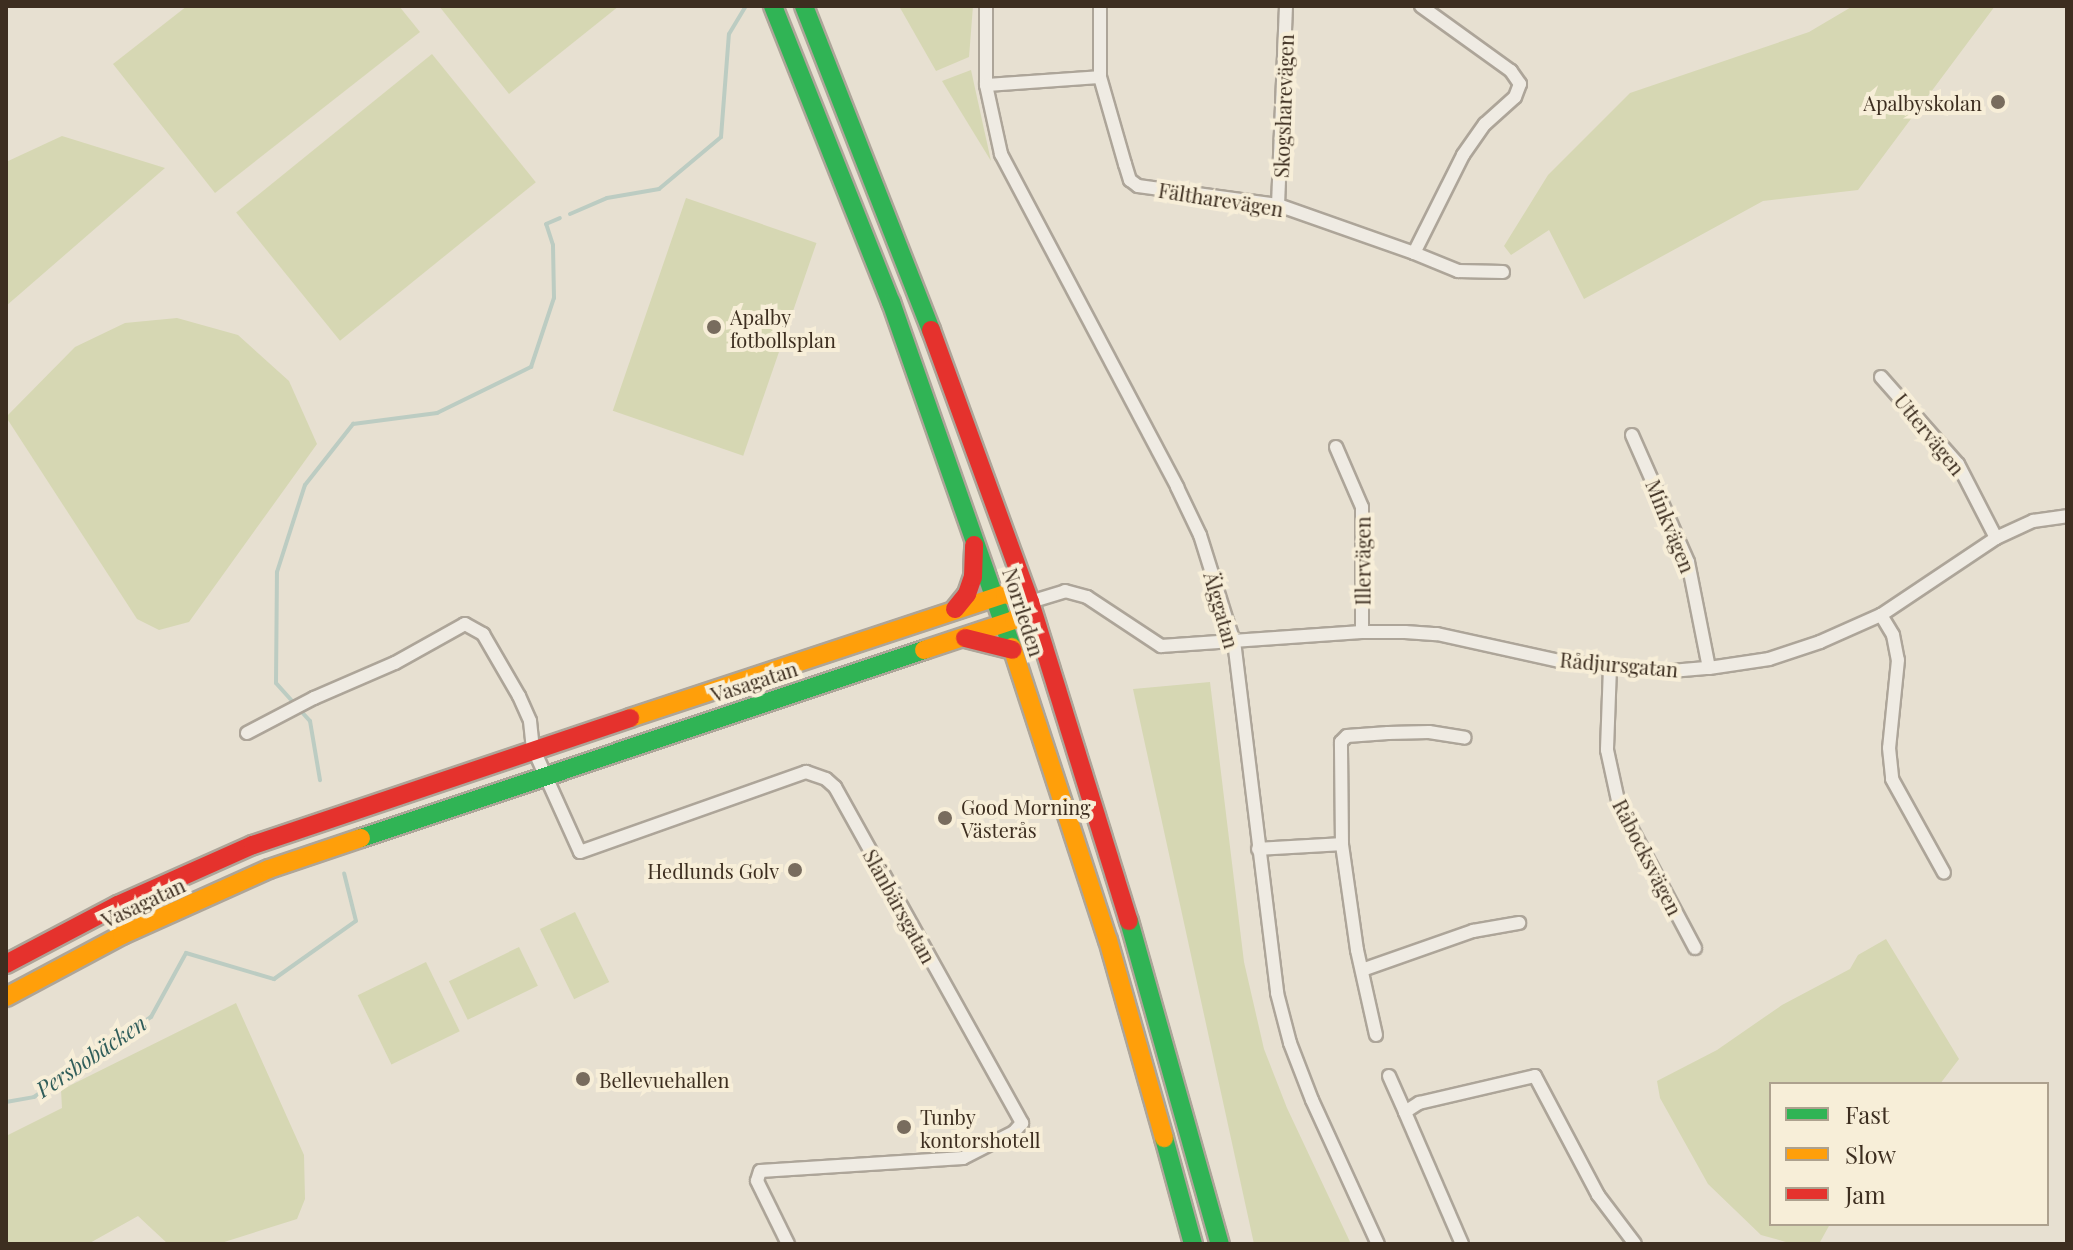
<!DOCTYPE html>
<meta charset="utf-8">
<style>
body{margin:0}
#map{position:relative;width:2073px;height:1250px;overflow:hidden;background:#e7e0d1;font-family:"Playfair Display",serif}
div>[style]{position:absolute}
[style*='--x']{left:calc(var(--x)*1px);top:calc(var(--y)*1px);width:calc(var(--w)*1px);rotate:calc(var(--a)*1deg)}
.green>*{inset:0;background:#d6d7b3;transform-origin:0 0}
.stream>*{height:4px;margin:-2px;padding:0 2px;transform-origin:2px;border-radius:2px;background:#bcccc2}
.roads{filter:drop-shadow(2px 0 #ada599) drop-shadow(-2px 0 #ada599) drop-shadow(0 2px #ada599) drop-shadow(0 -2px #ada599)}
.street>*{height:12px;margin:-6px;padding:0 6px;transform-origin:6px;border-radius:6px;background:#efebe3}
.fast>*{height:18px;margin:-9px;padding:0 9px;transform-origin:9px;border-radius:9px;background:#30b455}
.slow>*{height:18px;margin:-9px;padding:0 9px;transform-origin:9px;border-radius:9px;background:#ff9f0a}
.jam>*{height:18px;margin:-9px;padding:0 9px;transform-origin:9px;border-radius:9px;background:#e5322d}
.dots>*{width:22px;height:22px;translate:-50% -50%;box-sizing:border-box;border:4px solid #f7eed8;border-radius:50%}
span{translate:-50% -50%;white-space:nowrap;text-align:center;line-height:1.15;-webkit-text-stroke:8px #f7eed8;paint-order:stroke}
.poi-label{font-size:20px;color:#3d2e20}
.right{translate:-100% -50%;text-align:right}
.left{translate:0 -50%;text-align:left}
.street-label{font-size:20px;color:#3d2e20}
.water-label{font-size:22px;color:#2f5d5a;font-style:italic}
.frame{position:absolute;inset:0;border:8px solid #3d2e20;pointer-events:none}
.legend{position:absolute;left:1769px;top:1082px;width:280px;height:144px;box-sizing:border-box;background:#f7eed8;border:2px solid #ada18e;margin:0;padding:10px 14px;list-style:none;font-size:24px;color:#3d2e20}
.legend li{display:flex;align-items:center;gap:16px;height:40px}
.legend b{width:40px;border:2px solid #ada18e}
</style>
<div id="map">
<div class="green">
<div style="clip-path:polygon(187px 6px,399px 6px,420px 32px,215px 193px,113px 64px)"></div>
<div style="clip-path:polygon(439px 6px,619px 6px,509px 94px)"></div>
<div style="clip-path:polygon(899px 6px,973px 6px,969px 57px,936px 71px)"></div>
<div style="clip-path:polygon(1853px 6px,1995px 6px,1858px 190px,1763px 201px,1584px 299px,1549px 230px,1511px 255px,1504px 246px,1548px 175px,1630px 93px,1809px 32px)"></div>
<div style="left:432px;top:54px;width:165px;height:252px;rotate:51deg"></div>
<div style="clip-path:polygon(971px 70px,991px 161px,942px 81px)"></div>
<div style="clip-path:polygon(62px 136px,165px 168px,6px 306px,6px 162px)"></div>
<div style="left:686px;top:198px;width:138px;height:225px;rotate:19deg"></div>
<div style="clip-path:polygon(177px 318px,238px 335px,289px 381px,317px 444px,189px 622px,159px 630px,137px 619px,6px 417px,75px 347px,125px 323px)"></div>
<div style="clip-path:polygon(1210px 682px,1244px 962px,1264px 1049px,1287px 1108px,1351px 1244px,1254px 1244px,1133px 689px)"></div>
<div style="left:575px;top:912px;width:78px;height:39px;rotate:64deg"></div>
<div style="clip-path:polygon(1886px 939px,1959px 1059px,1940px 1084px,1771px 1084px,1771px 1224px,1830px 1224px,1819px 1244px,1793px 1244px,1761px 1235px,1708px 1184px,1660px 1098px,1657px 1081px,1717px 1050px,1782px 1005px,1850px 969px,1858px 955px)"></div>
<div style="left:519px;top:947px;width:43px;height:78px;rotate:64deg"></div>
<div style="left:426px;top:962px;width:77px;height:76px;rotate:64deg"></div>
<div style="clip-path:polygon(236px 1003px,304px 1155px,305px 1199px,297px 1219px,218px 1244px,168px 1244px,138px 1216px,88px 1244px,6px 1244px,6px 1136px,62px 1108px,61px 1090px)"></div>
</div>
<div class="stream">
<div style="--x:570;--y:214;--w:40;--a:-23.4"></div>
<div style="--x:607;--y:198;--w:53;--a:-9.8"></div>
<div style="--x:659;--y:189;--w:81;--a:-40"></div>
<div style="--x:721;--y:137;--w:103;--a:-85.6"></div>
<div style="--x:729;--y:34;--w:33;--a:-59"></div>
<div style="--x:293;--y:702;--w:25;--a:-132"></div>
<div style="--x:276;--y:683;--w:111;--a:-89.5"></div>
<div style="--x:277;--y:572;--w:91;--a:-72.2"></div>
<div style="--x:305;--y:485;--w:78;--a:-51.8"></div>
<div style="--x:353;--y:424;--w:85;--a:-7.5"></div>
<div style="--x:437;--y:413;--w:105;--a:-26.1"></div>
<div style="--x:531;--y:367;--w:73;--a:-71.6"></div>
<div style="--x:554;--y:298;--w:53;--a:-91.1"></div>
<div style="--x:553;--y:245;--w:22;--a:-108"></div>
<div style="--x:546;--y:224;--w:15;--a:-23"></div>
<div style="--x:300;--y:710;--w:15;--a:48"></div>
<div style="--x:310;--y:721;--w:60;--a:80.4"></div>
<div style="--x:6;--y:1102;--w:28;--a:-10"></div>
<div style="--x:34;--y:1097;--w:142;--a:-34.4"></div>
<div style="--x:151;--y:1017;--w:73;--a:-61.3"></div>
<div style="--x:186;--y:953;--w:92;--a:16.5"></div>
<div style="--x:274;--y:979;--w:100;--a:-35.3"></div>
<div style="--x:356;--y:921;--w:49;--a:-104"></div>
</div>
<div class="roads">
<div class="street">
<div style="--x:986;--y:6;--w:79;--a:90"></div>
<div style="--x:986;--y:85;--w:71;--a:77.7"></div>
<div style="--x:1001;--y:154;--w:377;--a:62.1"></div>
<div style="--x:1177;--y:487;--w:53;--a:64.4"></div>
<div style="--x:1200;--y:535;--w:90;--a:72.6"></div>
<div style="--x:1227;--y:621;--w:21;--a:71"></div>
<div style="--x:1234;--y:641;--w:355;--a:83"></div>
<div style="--x:1277;--y:993;--w:52;--a:75.4"></div>
<div style="--x:1290;--y:1043;--w:61;--a:68.9"></div>
<div style="--x:1312;--y:1100;--w:158;--a:65.4"></div>
<div style="--x:1100;--y:6;--w:71;--a:90"></div>
<div style="--x:1100;--y:77;--w:91;--a:74"></div>
<div style="--x:1125;--y:164;--w:17;--a:73"></div>
<div style="--x:1130;--y:180;--w:10;--a:37"></div>
<div style="--x:1138;--y:186;--w:141;--a:7.7"></div>
<div style="--x:1278;--y:205;--w:144;--a:19.4"></div>
<div style="--x:1414;--y:253;--w:110;--a:-63.4"></div>
<div style="--x:1463;--y:155;--w:38;--a:-55"></div>
<div style="--x:1485;--y:124;--w:40;--a:-42"></div>
<div style="--x:1515;--y:97;--w:14;--a:-69"></div>
<div style="--x:1520;--y:84;--w:16;--a:-125"></div>
<div style="--x:1511;--y:71;--w:111;--a:-144.2"></div>
<div style="--x:986;--y:85;--w:114;--a:-4"></div>
<div style="--x:1278;--y:205;--w:199;--a:-87.7"></div>
<div style="--x:1414;--y:253;--w:48;--a:22.2"></div>
<div style="--x:1458;--y:271;--w:45;--a:1.3"></div>
<div style="--x:1881;--y:377;--w:116;--a:48.5"></div>
<div style="--x:1958;--y:464;--w:83;--a:62.8"></div>
<div style="--x:1632;--y:435;--w:139;--a:66.2"></div>
<div style="--x:1688;--y:562;--w:108;--a:78.8"></div>
<div style="--x:1336;--y:447;--w:65;--a:66.6"></div>
<div style="--x:1362;--y:507;--w:125;--a:90"></div>
<div style="--x:1030;--y:602;--w:37;--a:-17"></div>
<div style="--x:1065;--y:591;--w:23;--a:15"></div>
<div style="--x:1087;--y:597;--w:89;--a:33.5"></div>
<div style="--x:1161;--y:646;--w:201;--a:-4"></div>
<div style="--x:1362;--y:632;--w:43;--a:0"></div>
<div style="--x:1405;--y:632;--w:32;--a:4"></div>
<div style="--x:1437;--y:634;--w:126;--a:12.4"></div>
<div style="--x:1560;--y:661;--w:50;--a:6.8"></div>
<div style="--x:1610;--y:667;--w:61;--a:3.8"></div>
<div style="--x:1671;--y:671;--w:38;--a:-5"></div>
<div style="--x:1709;--y:668;--w:61;--a:-8.5"></div>
<div style="--x:1769;--y:659;--w:54;--a:-18.4"></div>
<div style="--x:1820;--y:642;--w:67;--a:-23.9"></div>
<div style="--x:1881;--y:615;--w:138;--a:-33.8"></div>
<div style="--x:1996;--y:538;--w:41;--a:-24.7"></div>
<div style="--x:2033;--y:521;--w:34;--a:-8"></div>
<div style="--x:1881;--y:615;--w:23;--a:59"></div>
<div style="--x:1893;--y:635;--w:25;--a:79"></div>
<div style="--x:1898;--y:660;--w:88;--a:95.8"></div>
<div style="--x:1889;--y:748;--w:31;--a:84"></div>
<div style="--x:1892;--y:779;--w:107;--a:61"></div>
<div style="--x:1610;--y:667;--w:83;--a:92.1"></div>
<div style="--x:1607;--y:750;--w:56;--a:77.7"></div>
<div style="--x:1619;--y:805;--w:162;--a:62"></div>
<div style="--x:247;--y:733;--w:76;--a:-27.6"></div>
<div style="--x:314;--y:698;--w:88;--a:-23.4"></div>
<div style="--x:395;--y:663;--w:80;--a:-29.1"></div>
<div style="--x:465;--y:624;--w:21;--a:29"></div>
<div style="--x:483;--y:634;--w:72;--a:59.9"></div>
<div style="--x:519;--y:696;--w:27;--a:66"></div>
<div style="--x:530;--y:721;--w:27;--a:84"></div>
<div style="--x:533;--y:748;--w:114;--a:65.7"></div>
<div style="--x:580;--y:852;--w:240;--a:-19.5"></div>
<div style="--x:806;--y:772;--w:21;--a:19"></div>
<div style="--x:826;--y:779;--w:12;--a:42"></div>
<div style="--x:835;--y:787;--w:385;--a:60.9"></div>
<div style="--x:1022;--y:1123;--w:12;--a:132"></div>
<div style="--x:1014;--y:1132;--w:57;--a:153"></div>
<div style="--x:963;--y:1158;--w:203;--a:176.3"></div>
<div style="--x:760;--y:1171;--w:10;--a:107"></div>
<div style="--x:757;--y:1181;--w:70;--a:63.8"></div>
<div style="--x:1258;--y:849;--w:84;--a:-3.4"></div>
<div style="--x:1362;--y:970;--w:118;--a:-19.4"></div>
<div style="--x:1473;--y:931;--w:47;--a:-9.9"></div>
<div style="--x:1376;--y:1035;--w:87;--a:-102.6"></div>
<div style="--x:1357;--y:950;--w:107;--a:-98.1"></div>
<div style="--x:1342;--y:844;--w:102;--a:-90.6"></div>
<div style="--x:1341;--y:742;--w:8;--a:-45"></div>
<div style="--x:1347;--y:736;--w:41;--a:-4.2"></div>
<div style="--x:1388;--y:733;--w:41;--a:-1.4"></div>
<div style="--x:1429;--y:732;--w:36;--a:9"></div>
<div style="--x:1389;--y:1076;--w:39;--a:66"></div>
<div style="--x:1462;--y:1244;--w:144;--a:-113.4"></div>
<div style="--x:1405;--y:1112;--w:17;--a:-33"></div>
<div style="--x:1419;--y:1103;--w:119;--a:-13.1"></div>
<div style="--x:1535;--y:1076;--w:135;--a:62.1"></div>
<div style="--x:1598;--y:1195;--w:61;--a:52.9"></div>
</div>
<div class="fast">
<div style="--x:773;--y:6;--w:319;--a:68.3"></div>
<div style="--x:891;--y:302;--w:366;--a:70.7"></div>
<div style="--x:804;--y:6;--w:348;--a:68.6"></div>
<div style="--x:361;--y:838;--w:594;--a:-18.47"></div>
<div style="--x:1129;--y:921;--w:336;--a:74.3"></div>
<div style="--x:1164;--y:1138;--w:110;--a:74.7"></div>
</div>
<div class="slow">
<div style="--x:1012;--y:647;--w:308;--a:71.9"></div>
<div style="--x:1108;--y:940;--w:206;--a:74.2"></div>
<div style="--x:924;--y:650;--w:95;--a:-18.4"></div>
<div style="--x:1014;--y:620;--w:24;--a:-48"></div>
<div style="--x:630;--y:718;--w:395;--a:-18.3"></div>
<div style="--x:1005;--y:594;--w:26;--a:18"></div>
<div style="--x:6;--y:997;--w:132;--a:-28.1"></div>
<div style="--x:122;--y:935;--w:161;--a:-24.2"></div>
<div style="--x:269;--y:869;--w:97;--a:-18.6"></div>
</div>
<div class="jam">
<div style="--x:931;--y:330;--w:289;--a:70"></div>
<div style="--x:1030;--y:602;--w:334;--a:72.8"></div>
<div style="--x:955;--y:609;--w:19;--a:-51"></div>
<div style="--x:967;--y:594;--w:18;--a:-71"></div>
<div style="--x:973;--y:577;--w:32;--a:-88"></div>
<div style="--x:965;--y:638;--w:49;--a:14"></div>
<div style="--x:6;--y:964;--w:127;--a:-27.8"></div>
<div style="--x:118;--y:905;--w:148;--a:-24"></div>
<div style="--x:253;--y:845;--w:398;--a:-18.6"></div>
</div>
</div>
<div class="dots">
<div style="left:1998px;top:102px;background:#786c5e"></div>
<div style="left:714px;top:327px;background:#786c5e"></div>
<div style="left:945px;top:818px;background:#786c5e"></div>
<div style="left:795px;top:870px;background:#786c5e"></div>
<div style="left:583px;top:1079px;background:#786c5e"></div>
<div style="left:904px;top:1127px;background:#786c5e"></div>
</div>
<div class="poi-label">
<span class="right" style="left:1982px;top:102px">Apalbyskolan</span>
<span class="left" style="left:730px;top:328px">Apalby<br>fotbollsplan</span>
<span class="left" style="left:961px;top:818px">Good Morning<br>Västerås</span>
<span class="right" style="left:779px;top:870px">Hedlunds Golv</span>
<span class="left" style="left:599px;top:1079px">Bellevuehallen</span>
<span class="left" style="left:920px;top:1128px">Tunby<br>kontorshotell</span>
</div>
<div class="street-label">
<span style="left:1283px;top:106px;rotate:-88deg">Skogsharevägen</span>
<span style="left:1221px;top:199px;rotate:9deg">Fältharevägen</span>
<span style="left:1930px;top:434px;rotate:51deg">Uttervägen</span>
<span style="left:1671px;top:526px;rotate:68deg">Minkvägen</span>
<span style="left:1362px;top:561px;rotate:-90deg">Illervägen</span>
<span style="left:1222px;top:610px;rotate:74deg">Älggatan</span>
<span style="left:1024px;top:612px;rotate:72deg">Norrleden</span>
<span style="left:1619px;top:664px;rotate:5deg">Rådjursgatan</span>
<span style="left:754px;top:681px;rotate:-18deg">Vasagatan</span>
<span style="left:1648px;top:857px;rotate:63deg">Råbocksvägen</span>
<span style="left:143px;top:902px;rotate:-25deg">Vasagatan</span>
<span style="left:900px;top:906px;rotate:61deg">Slånbärsgatan</span>
</div>
<div class="water-label">
<span style="left:91px;top:1056px;rotate:-34deg">Persbobäcken</span>
</div>
<div class="frame"></div>
<ul class="legend">
<li><b style="height:10px;background:#30b455"></b>Fast</li>
<li><b style="height:10px;background:#ff9f0a"></b>Slow</li>
<li><b style="height:10px;background:#e5322d"></b>Jam</li>
</ul>
</div>
